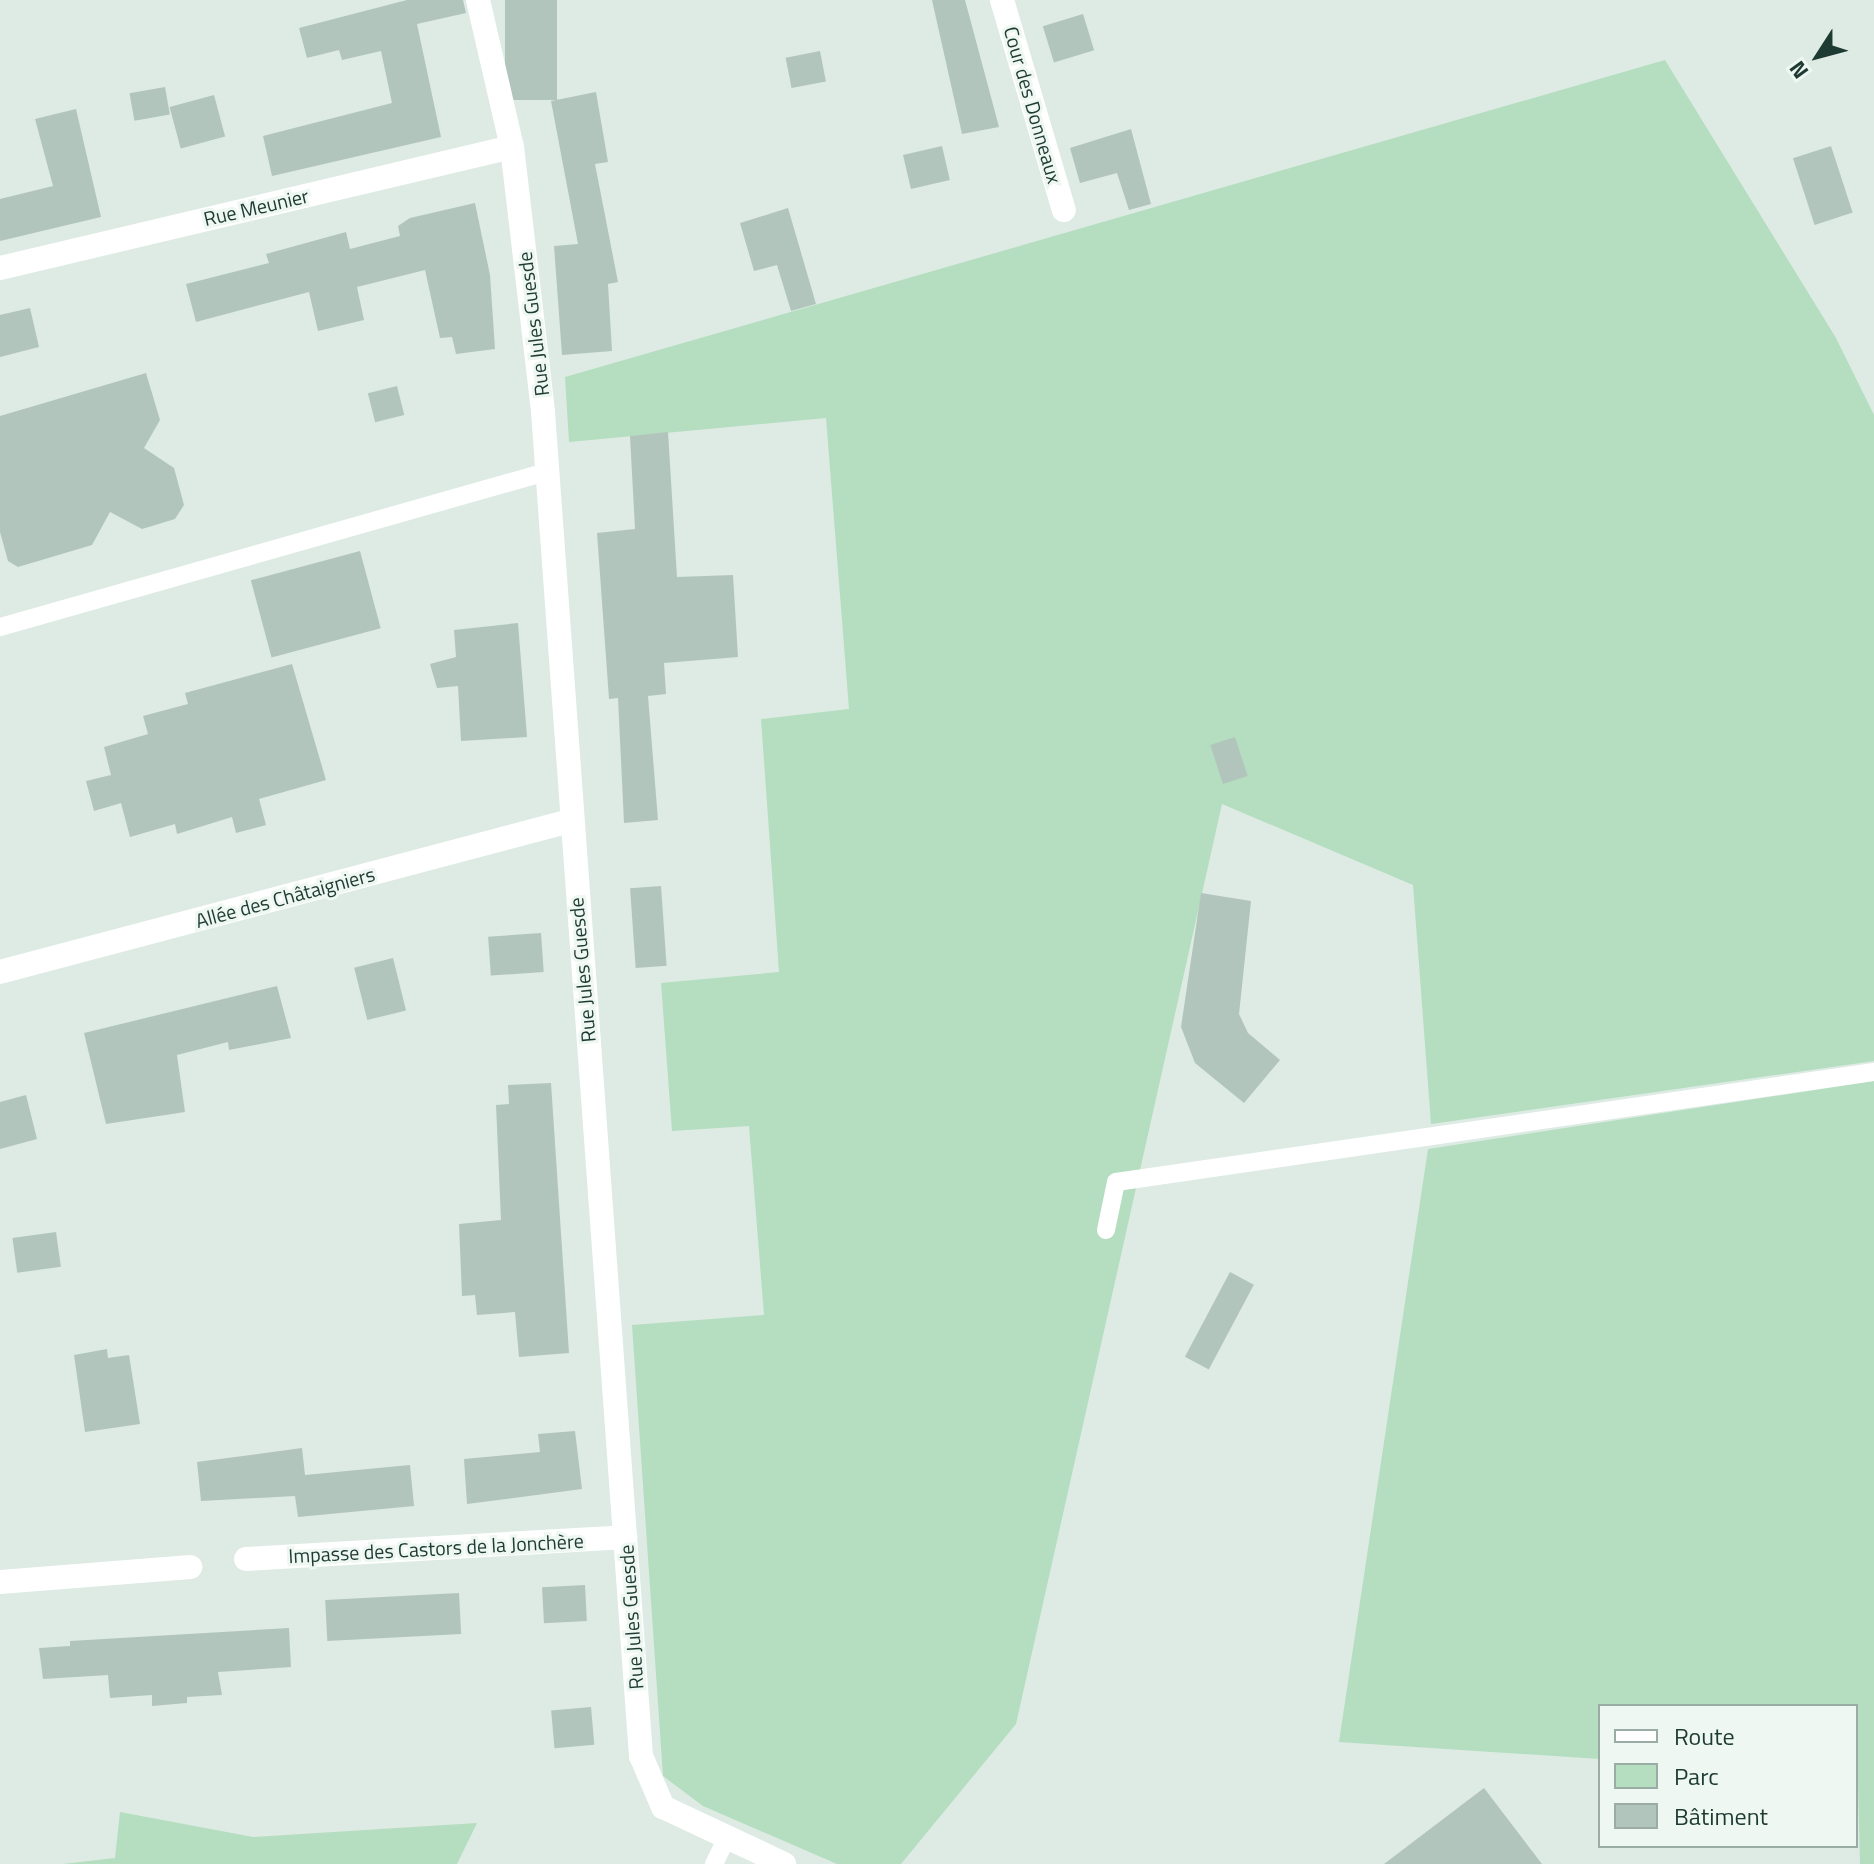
<!DOCTYPE html>
<meta charset="utf-8">
<style>
body{margin:0}
#map{position:relative;width:1874px;height:1864px;overflow:hidden;background:#ddebe4;font-family:"Titillium Web",sans-serif}
div>[style]{position:absolute}
[style*='--x']{left:calc(var(--x)*1px);top:calc(var(--y)*1px);width:calc(var(--w)*1px);rotate:calc(var(--a)*1deg)}
.green>*{inset:0;background:#b4debf}
.building>*{inset:0;background:#b2c5bd;transform-origin:0 0}
.service>*{height:18px;margin:-9px;padding:0 9px;transform-origin:9px;border-radius:9px;background:#fff}
.minor>*{height:24px;margin:-12px;padding:0 12px;transform-origin:12px;border-radius:12px;background:#fff}
span{translate:-50% -50%;white-space:nowrap;text-align:center;line-height:1.15;-webkit-text-stroke:6px #eef7f2;paint-order:stroke}
.street-label{font-size:20px;color:#1e3b33}
.legend{position:absolute;left:1598px;top:1704px;width:260px;height:144px;box-sizing:border-box;background:#eef7f2;border:2px solid #9baca6;margin:0;padding:10px 14px;list-style:none;font-size:24px;color:#1e3b33}
.legend li{display:flex;align-items:center;gap:16px;height:40px}
.legend b{width:40px;border:2px solid #9baca6}
.north{position:absolute;left:1778px;top:16px;width:80px;height:80px;-webkit-text-stroke:6px #eef7f2;paint-order:stroke;rotate:234deg;font-size:22px;font-weight:700;line-height:32px;text-align:center;color:#1e3b33}
.north::after{content:'';display:block;margin:auto;width:28px;height:36px;background:#1e3b33;clip-path:polygon(50% 0,100% 100%,50% 72%,0 100%)}
</style>
<div id="map">
<div class="green">
<div style="clip-path:polygon(1665px 60px,1836px 338px,1874px 415px,1874px 1061px,1431px 1124px,1413px 885px,1222px 804px,1016px 1724px,901px 1864px,837px 1864px,703px 1806px,663px 1776px,632px 1325px,764px 1315px,749px 1126px,672px 1131px,661px 983px,779px 972px,761px 719px,849px 709px,826px 418px,569px 442px,565px 377px)"></div>
<div style="clip-path:polygon(1874px 1081px,1874px 1864px,1860px 1864px,1856px 1706px,1600px 1706px,1600px 1759px,1339px 1742px,1428px 1149px)"></div>
<div style="clip-path:polygon(120px 1812px,253px 1837px,477px 1823px,457px 1864px,63px 1864px,115px 1858px)"></div>
</div>
<div class="building">
<div style="clip-path:polygon(407px 0,463px 0,466px 13px,417px 24px,441px 137px,272px 176px,263px 136px,392px 103px,381px 51px,342px 60px,339px 50px,307px 58px,299px 28px)"></div>
<div style="left:505px;top:0;width:52px;height:100px"></div>
<div style="clip-path:polygon(932px 0,965px 0,999px 127px,962px 134px)"></div>
<div style="left:1083px;top:14px;width:38px;height:42px;rotate:73deg"></div>
<div style="left:820px;top:51px;width:31px;height:35px;rotate:79deg"></div>
<div style="left:165px;top:87px;width:28px;height:36px;rotate:80deg"></div>
<div style="clip-path:polygon(596px 92px,608px 162px,595px 164px,618px 282px,608px 284px,612px 351px,562px 355px,554px 246px,578px 244px,551px 101px)"></div>
<div style="left:214px;top:95px;width:43px;height:46px;rotate:75deg"></div>
<div style="clip-path:polygon(76px 109px,101px 217px,0 241px,0 199px,53px 186px,35px 119px)"></div>
<div style="clip-path:polygon(1131px 129px,1151px 204px,1129px 210px,1117px 173px,1080px 183px,1070px 148px)"></div>
<div style="left:942px;top:146px;width:35px;height:40px;rotate:77deg"></div>
<div style="left:1831px;top:146px;width:70px;height:40px;rotate:72deg"></div>
<div style="clip-path:polygon(475px 203px,490px 275px,495px 349px,456px 354px,452px 337px,440px 338px,425px 270px,357px 287px,364px 320px,318px 331px,309px 292px,196px 322px,186px 284px,269px 263px,266px 254px,346px 232px,350px 249px,400px 236px,398px 226px,410px 218px)"></div>
<div style="clip-path:polygon(788px 208px,816px 304px,791px 311px,777px 265px,754px 271px,740px 223px)"></div>
<div style="clip-path:polygon(30px 308px,39px 347px,0 357px,0 315px)"></div>
<div style="clip-path:polygon(146px 373px,160px 420px,144px 448px,174px 468px,184px 505px,175px 519px,142px 529px,110px 512px,92px 545px,18px 567px,8px 561px,0 532px,0 416px)"></div>
<div style="left:397px;top:386px;width:30px;height:30px;rotate:76deg"></div>
<div style="clip-path:polygon(668px 432px,677px 577px,733px 575px,738px 657px,664px 663px,666px 694px,648px 696px,658px 820px,624px 823px,618px 698px,609px 699px,597px 533px,635px 529px,630px 436px)"></div>
<div style="left:360px;top:551px;width:80px;height:113px;rotate:75deg"></div>
<div style="clip-path:polygon(518px 623px,527px 737px,461px 741px,458px 686px,437px 688px,430px 664px,456px 657px,454px 630px)"></div>
<div style="clip-path:polygon(292px 664px,326px 780px,259px 799px,266px 825px,236px 833px,232px 817px,177px 834px,175px 824px,130px 837px,121px 803px,94px 811px,86px 781px,111px 775px,104px 747px,148px 734px,143px 716px,188px 704px,185px 693px)"></div>
<div style="left:1235px;top:737px;width:41px;height:26px;rotate:72deg"></div>
<div style="left:661px;top:886px;width:80px;height:31px;rotate:86deg"></div>
<div style="clip-path:polygon(1201px 893px,1251px 901px,1239px 1014px,1248px 1033px,1280px 1060px,1244px 1103px,1195px 1063px,1181px 1027px)"></div>
<div style="left:541px;top:933px;width:39px;height:53px;rotate:86deg"></div>
<div style="left:393px;top:958px;width:54px;height:40px;rotate:76deg"></div>
<div style="clip-path:polygon(277px 986px,291px 1038px,229px 1050px,228px 1042px,177px 1055px,185px 1112px,106px 1124px,84px 1033px)"></div>
<div style="clip-path:polygon(551px 1083px,569px 1353px,519px 1357px,515px 1312px,477px 1315px,475px 1295px,462px 1296px,459px 1224px,501px 1220px,496px 1105px,509px 1104px,508px 1085px)"></div>
<div style="clip-path:polygon(26px 1095px,37px 1139px,0 1149px,0 1102px)"></div>
<div style="left:56px;top:1232px;width:35px;height:44px;rotate:82deg"></div>
<div style="left:1230px;top:1272px;width:27px;height:96px;rotate:28deg"></div>
<div style="clip-path:polygon(107px 1349px,108px 1358px,129px 1355px,140px 1424px,85px 1432px,74px 1355px)"></div>
<div style="clip-path:polygon(575px 1431px,582px 1489px,467px 1504px,464px 1459px,540px 1452px,538px 1434px)"></div>
<div style="clip-path:polygon(302px 1448px,305px 1475px,410px 1465px,414px 1506px,298px 1517px,295px 1496px,201px 1501px,197px 1462px)"></div>
<div style="left:585px;top:1585px;width:36px;height:43px;rotate:87deg"></div>
<div style="left:459px;top:1593px;width:41px;height:134px;rotate:87deg"></div>
<div style="clip-path:polygon(289px 1628px,291px 1667px,218px 1672px,222px 1695px,187px 1697px,187px 1703px,152px 1706px,152px 1695px,110px 1698px,108px 1675px,43px 1679px,39px 1648px,70px 1646px,70px 1641px)"></div>
<div style="left:591px;top:1707px;width:38px;height:40px;rotate:85deg"></div>
<div style="clip-path:polygon(1484px 1788px,1542px 1864px,1384px 1864px)"></div>
</div>
<div class="service">
<div style="--x:0;--y:627;--w:568;--a:-15.85"></div>
<div style="--x:1106;--y:1230;--w:49;--a:-78.2"></div>
<div style="--x:1116;--y:1182;--w:766;--a:-8.26"></div>
<div style="--x:714;--y:1864;--w:28;--a:-64"></div>
</div>
<div class="minor">
<div style="--x:478;--y:0;--w:151;--a:77"></div>
<div style="--x:512;--y:147;--w:267;--a:83.3"></div>
<div style="--x:543;--y:412;--w:1348;--a:85.83"></div>
<div style="--x:641;--y:1756;--w:56;--a:66.7"></div>
<div style="--x:663;--y:1807;--w:134;--a:25.2"></div>
<div style="--x:1002;--y:0;--w:219;--a:73.6"></div>
<div style="--x:0;--y:268;--w:526;--a:-13.3"></div>
<div style="--x:0;--y:972;--w:590;--a:-14.84"></div>
<div style="--x:246;--y:1559;--w:380;--a:-3.3"></div>
<div style="--x:0;--y:1582;--w:191;--a:-4.5"></div>
</div>
<div class="street-label">
<span style="left:1033px;top:105px;rotate:74deg">Cour des Donneaux</span>
<span style="left:256px;top:207px;rotate:-13deg">Rue Meunier</span>
<span style="left:533px;top:324px;rotate:-97deg">Rue Jules Guesde</span>
<span style="left:285px;top:897px;rotate:-15deg">Allée des Châtaigniers</span>
<span style="left:582px;top:970px;rotate:-95deg">Rue Jules Guesde</span>
<span style="left:436px;top:1548px;rotate:-3deg">Impasse des Castors de la Jonchère</span>
<span style="left:631px;top:1617px;rotate:-94deg">Rue Jules Guesde</span>
</div>
<ul class="legend">
<li><b style="height:10px;background:#fff"></b>Route</li>
<li><b style="height:22px;background:#b4debf"></b>Parc</li>
<li><b style="height:22px;background:#b2c5bd"></b>Bâtiment</li>
</ul>
<div class="north">N</div>
</div>
